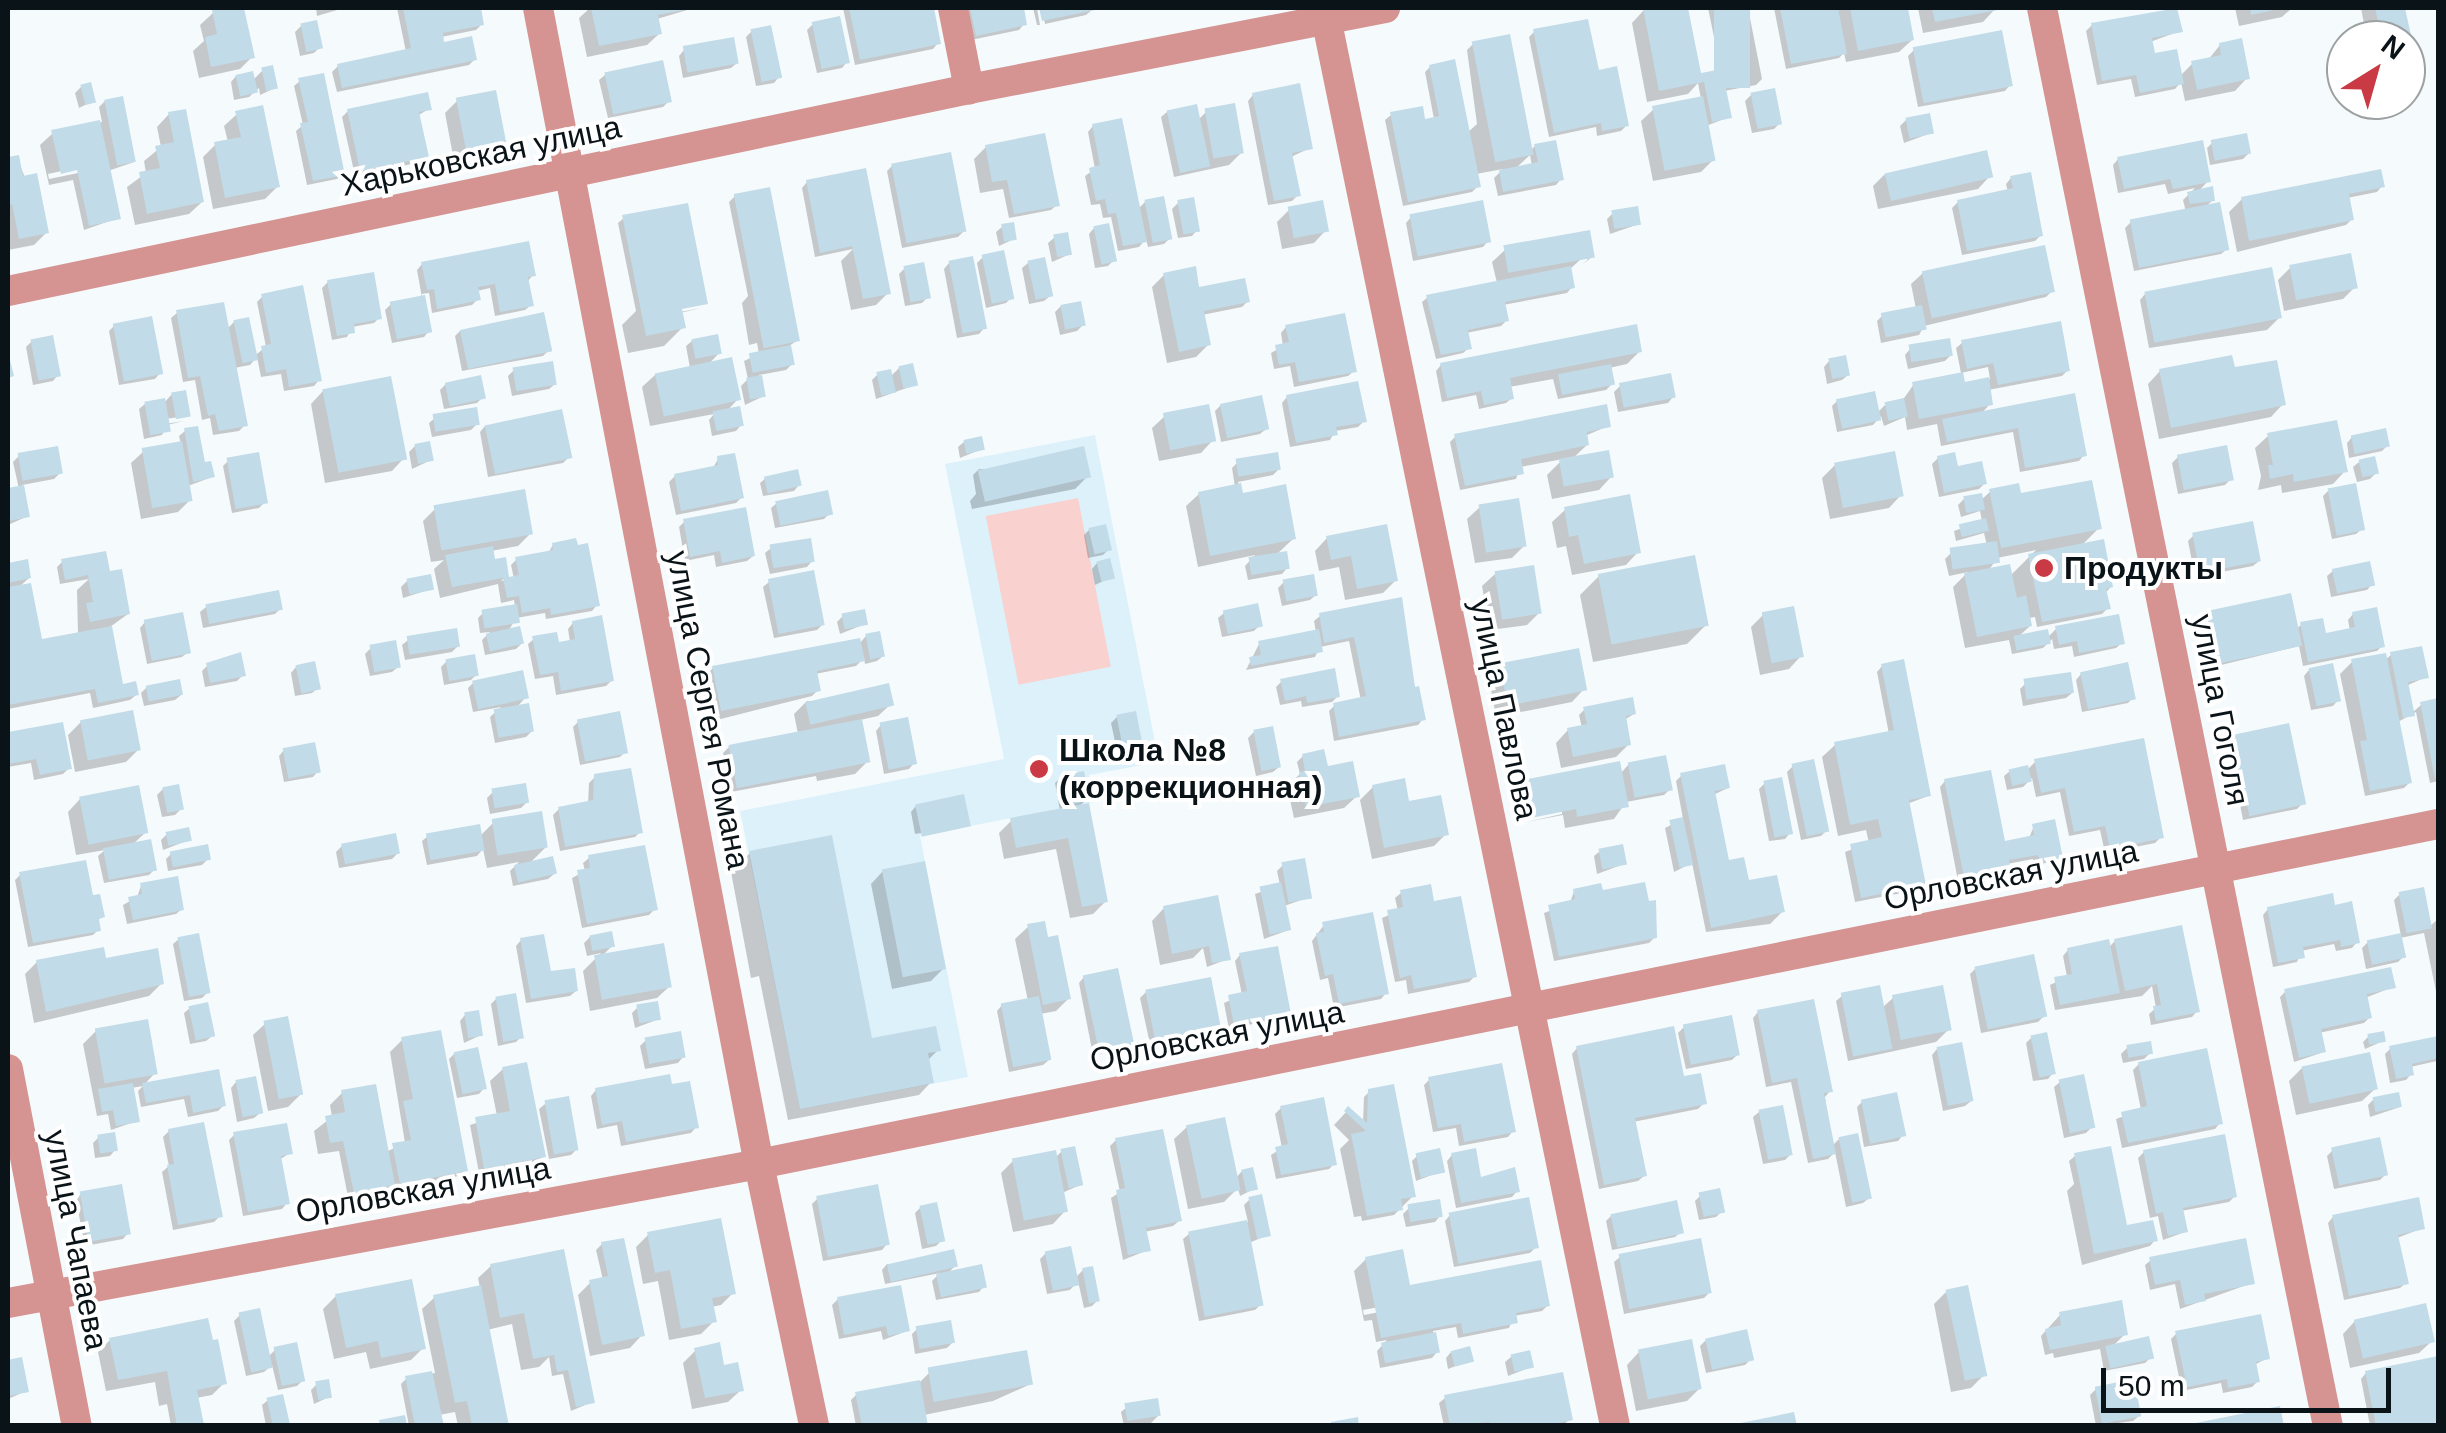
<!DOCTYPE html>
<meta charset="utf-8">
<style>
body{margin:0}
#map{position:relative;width:2446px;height:1433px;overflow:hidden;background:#f5fbfd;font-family:Arial,sans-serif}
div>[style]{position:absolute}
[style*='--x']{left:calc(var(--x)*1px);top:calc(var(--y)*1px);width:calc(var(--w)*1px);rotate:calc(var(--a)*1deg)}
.built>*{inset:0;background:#ddf1fb}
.green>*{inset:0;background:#f9d1cf;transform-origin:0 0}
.shadow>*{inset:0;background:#0003}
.building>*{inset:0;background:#c2dbe8;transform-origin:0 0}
.minor>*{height:30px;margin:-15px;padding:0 15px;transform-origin:15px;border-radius:15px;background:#d59491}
.dots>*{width:28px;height:28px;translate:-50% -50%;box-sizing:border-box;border:5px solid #fff;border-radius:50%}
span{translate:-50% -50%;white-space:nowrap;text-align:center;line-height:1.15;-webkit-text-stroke:8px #fff;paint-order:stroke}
.street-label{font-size:32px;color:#0a1317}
.poi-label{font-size:32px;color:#0a1317;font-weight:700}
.left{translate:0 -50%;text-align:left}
.frame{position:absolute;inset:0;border:10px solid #0a1317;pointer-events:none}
.north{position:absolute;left:2326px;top:20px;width:100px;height:100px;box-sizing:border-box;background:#fff;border:2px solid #9da1a2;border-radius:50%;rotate:37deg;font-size:28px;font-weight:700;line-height:40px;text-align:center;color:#0a1317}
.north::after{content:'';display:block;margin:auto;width:35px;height:45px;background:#ca3a44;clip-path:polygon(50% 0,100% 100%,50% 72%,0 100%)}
.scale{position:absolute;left:2101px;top:1368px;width:290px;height:45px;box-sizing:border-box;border:5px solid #0a1317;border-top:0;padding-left:12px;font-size:30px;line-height:35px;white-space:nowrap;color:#0a1317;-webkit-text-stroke:8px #fff;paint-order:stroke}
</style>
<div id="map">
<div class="built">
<div style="clip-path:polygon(1095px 435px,1159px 762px,1089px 775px,1094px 802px,920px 836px,968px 1077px,800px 1109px,740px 811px,1004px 759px,945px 464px)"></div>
</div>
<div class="green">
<div style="left:1078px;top:498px;width:172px;height:94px;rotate:79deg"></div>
</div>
<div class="shadow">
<div style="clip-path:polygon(242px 8px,252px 57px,240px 69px,199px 78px,193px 51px,204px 41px,200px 25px,213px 13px)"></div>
<div style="clip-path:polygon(316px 8px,344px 8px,317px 16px)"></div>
<div style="clip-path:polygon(397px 8px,478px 8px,482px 24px,476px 30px,441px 37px,443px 45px,475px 59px,469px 65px,337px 92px,332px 72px,338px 66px,406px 52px)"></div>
<div style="clip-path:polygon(590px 8px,694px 8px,657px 19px,660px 33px,647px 45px,587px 57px,579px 18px)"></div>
<div style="clip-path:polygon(843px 8px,931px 8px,938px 43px,933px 49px,855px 65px)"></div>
<div style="clip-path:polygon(964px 8px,1021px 8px,1024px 24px,1019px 30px,971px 40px)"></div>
<div style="clip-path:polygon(1033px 8px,1037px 8px,1040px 25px,1037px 25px)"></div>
<div style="clip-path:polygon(1042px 8px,1091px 8px,1092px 10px,1086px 15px,1045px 24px)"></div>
<div style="clip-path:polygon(1659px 8px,1686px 8px,1700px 79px,1721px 71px,1708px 8px,1748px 8px,1762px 79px,1756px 85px,1724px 91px,1729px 117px,1706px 126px,1713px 160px,1701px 172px,1653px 181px,1641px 121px,1654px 109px,1701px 99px,1698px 83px,1688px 94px,1647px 102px,1632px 23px,1644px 10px)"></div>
<div style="clip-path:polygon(1774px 8px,1905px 8px,1912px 40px,1899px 52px,1846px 62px,1844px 53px,1839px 58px,1786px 69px)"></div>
<div style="clip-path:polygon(1918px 8px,1995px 8px,1995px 9px,1983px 22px,1923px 33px)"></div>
<div style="clip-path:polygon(2235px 8px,2292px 8px,2282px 17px,2239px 26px)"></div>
<div style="clip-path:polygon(2361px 8px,2403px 8px,2413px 57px,2406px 64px,2406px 40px,2367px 40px)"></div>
<div style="clip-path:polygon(813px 24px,847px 62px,842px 68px,817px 73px,807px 30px)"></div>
<div style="clip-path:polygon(2092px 25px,2180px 31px,2150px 42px,2153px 56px,2180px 76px,2193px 63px,2208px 60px,2220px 45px,2247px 78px,2235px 91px,2185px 101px,2181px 82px,2175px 89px,2135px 97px,2131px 79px,2097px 85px,2086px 31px)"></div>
<div style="clip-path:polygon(301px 26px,320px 47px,314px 53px,300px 56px,295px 32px)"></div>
<div style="clip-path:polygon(752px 31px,779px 77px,774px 83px,756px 86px,746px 37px)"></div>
<div style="clip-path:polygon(1534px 32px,1597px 73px,1627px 125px,1621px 131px,1597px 136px,1596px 127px,1549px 137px,1529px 37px)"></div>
<div style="clip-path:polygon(evenodd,1473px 44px,1530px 151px,1535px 146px,1561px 179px,1556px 185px,1498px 196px,1494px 178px,1503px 169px,1476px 174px,1478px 186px,1472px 192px,1403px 206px,1385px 120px,1391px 115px,1423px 122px,1434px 119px,1425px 72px,1430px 67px,1467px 133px,1477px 124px,1467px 50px,1473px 44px,1530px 155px,1532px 166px,1515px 169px,1530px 155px)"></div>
<div style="clip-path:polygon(684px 50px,737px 63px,731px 68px,683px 78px,679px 56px)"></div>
<div style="clip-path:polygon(1914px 50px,2010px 85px,2005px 91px,1918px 107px,1908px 56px)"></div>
<div style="clip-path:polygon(262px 71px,275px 88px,260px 95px,259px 88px,249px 97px,234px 100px,231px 82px,236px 76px,253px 80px)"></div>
<div style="clip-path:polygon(605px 75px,669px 101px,663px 107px,608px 118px,599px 80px)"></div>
<div style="clip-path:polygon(300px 81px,342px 174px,337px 179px,307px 185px,296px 131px,303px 125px,294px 86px)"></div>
<div style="clip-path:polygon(81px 87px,93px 101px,79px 108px,75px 93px)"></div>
<div style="clip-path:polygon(1253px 95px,1310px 148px,1291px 157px,1298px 195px,1292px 201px,1268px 205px,1248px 101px)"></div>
<div style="clip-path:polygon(1751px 95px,1780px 123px,1774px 129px,1752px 133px,1745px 101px)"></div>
<div style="clip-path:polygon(458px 100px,503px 141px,491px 154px,454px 161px,445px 113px)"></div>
<div style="clip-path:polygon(evenodd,105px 101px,134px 162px,108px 171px,118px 218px,84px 230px,73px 180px,49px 185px,40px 145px,53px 133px,102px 122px,99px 107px,105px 101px,85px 166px,78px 173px,49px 179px,48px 174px,85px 166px)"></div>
<div style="clip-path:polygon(429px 109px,417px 116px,426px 156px,421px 162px,355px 176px,342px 117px,348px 111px)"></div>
<div style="clip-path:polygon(1167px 112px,1198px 120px,1206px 112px,1242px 152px,1229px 165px,1174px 177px,1161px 117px)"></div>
<div style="clip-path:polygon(169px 114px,202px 202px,189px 214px,135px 225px,127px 187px,146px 173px,144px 161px,161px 147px,157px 127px)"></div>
<div style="clip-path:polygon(237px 114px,277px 187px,265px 199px,213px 209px,203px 157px,216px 144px,228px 142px,224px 126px)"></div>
<div style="clip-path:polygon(1906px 120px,1931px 133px,1904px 143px,1900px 126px)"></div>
<div style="clip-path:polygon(1093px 126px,1138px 209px,1145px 202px,1170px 238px,1164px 244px,1148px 247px,1146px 239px,1139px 247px,1118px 251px,1111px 217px,1103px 218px,1100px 204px,1091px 205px,1085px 176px,1095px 169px,1088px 132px)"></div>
<div style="clip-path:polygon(2213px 142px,2249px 153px,2243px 159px,2210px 165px,2207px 148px)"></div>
<div style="clip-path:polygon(986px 147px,1057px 205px,1051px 210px,1009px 218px,1003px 189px,980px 193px,974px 159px)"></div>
<div style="clip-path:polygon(17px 158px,47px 232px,34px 245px,8px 250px,8px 159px)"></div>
<div style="clip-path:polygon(2118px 159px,2208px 181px,2197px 193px,2213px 200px,2204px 208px,2227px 249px,2221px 254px,2134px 271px,2125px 228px,2131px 222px,2186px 212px,2183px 200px,2195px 188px,2168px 194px,2165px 184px,2118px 193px,2113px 165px)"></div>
<div style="clip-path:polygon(892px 166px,964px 231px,958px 237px,902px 248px,887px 171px)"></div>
<div style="clip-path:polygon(1885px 174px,1990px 176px,1978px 189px,1878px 209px,1873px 186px)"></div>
<div style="clip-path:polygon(2011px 178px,2041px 235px,2035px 241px,1962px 255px,1952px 208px,1958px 202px,2008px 192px,2006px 184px)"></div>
<div style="clip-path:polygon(807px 182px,888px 293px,876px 305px,851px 310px,841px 261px,853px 249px,815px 257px,802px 188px)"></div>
<div style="clip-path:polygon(2382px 186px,2377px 192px,2347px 198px,2352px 219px,2346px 225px,2237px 252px,2229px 212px,2242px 199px)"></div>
<div style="clip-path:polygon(735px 196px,798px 340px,789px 346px,792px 364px,786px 370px,759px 375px,764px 396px,745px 405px,741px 386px,748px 379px,744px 361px,759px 354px,757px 343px,749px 345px,742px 303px,748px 296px,729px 202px)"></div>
<div style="clip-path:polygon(1178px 203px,1197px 230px,1192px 236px,1178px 238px,1172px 209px)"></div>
<div style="clip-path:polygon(1289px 210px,1326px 230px,1314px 243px,1282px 249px,1277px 222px)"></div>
<div style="clip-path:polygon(1613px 213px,1639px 224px,1610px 234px,1607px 219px)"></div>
<div style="clip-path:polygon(1411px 217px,1488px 241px,1483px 247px,1413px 261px,1406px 223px)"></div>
<div style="clip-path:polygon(624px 218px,680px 312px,701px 308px,680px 313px,683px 327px,664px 346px,628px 353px,622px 325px,636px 311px,618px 223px)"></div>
<div style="clip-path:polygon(1002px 227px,1014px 239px,999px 246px,996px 232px)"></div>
<div style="clip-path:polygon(1094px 228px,1114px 260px,1108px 266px,1095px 268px,1089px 234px)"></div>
<div style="clip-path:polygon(1054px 238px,1070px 254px,1052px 262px,1048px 243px)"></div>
<div style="clip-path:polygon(1505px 250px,1592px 257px,1583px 264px,1588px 259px,1581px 259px,1569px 270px,1572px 287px,1567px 293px,1503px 305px,1506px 321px,1501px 326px,1466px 333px,1469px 348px,1463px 353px,1436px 359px,1422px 302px,1428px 297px,1497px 283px,1492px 262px)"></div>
<div style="clip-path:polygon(983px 257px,1011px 298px,1006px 303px,986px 308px,977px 263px)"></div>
<div style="clip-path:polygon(949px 263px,984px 328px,979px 334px,957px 338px,944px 269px)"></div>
<div style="clip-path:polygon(1028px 263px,1050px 296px,1044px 301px,1029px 304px,1022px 268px)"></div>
<div style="clip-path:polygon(422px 264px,533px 275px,527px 282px,531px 305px,525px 310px,495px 316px,490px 288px,477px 291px,478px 299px,472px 305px,432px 313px,429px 293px,422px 294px,429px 331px,424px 337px,392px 343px,385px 310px,391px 304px,422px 298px,417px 270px)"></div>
<div style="clip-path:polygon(2290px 268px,2355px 287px,2343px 299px,2284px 311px,2278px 280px)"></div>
<div style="clip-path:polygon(904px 269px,928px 297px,922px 303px,905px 306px,899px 274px)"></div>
<div style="clip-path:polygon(1924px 272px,2052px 291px,2046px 297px,1924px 326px,1919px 335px,1881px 343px,1877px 321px,1882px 316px,1916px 309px,1911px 284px)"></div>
<div style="clip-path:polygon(1164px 275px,1198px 290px,1247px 302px,1242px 307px,1202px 315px,1208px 345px,1196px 357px,1167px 363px,1152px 287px)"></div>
<div style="clip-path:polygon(328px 282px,379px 318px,374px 323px,352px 327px,347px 337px,332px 340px,322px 288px)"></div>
<div style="clip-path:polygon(2145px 294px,2279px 318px,2267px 330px,2149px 348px,2140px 300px)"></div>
<div style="clip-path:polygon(263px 296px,319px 380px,314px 386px,284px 391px,281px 374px,261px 377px,257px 357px,250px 365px,234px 368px,245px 425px,239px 431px,213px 435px,210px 418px,202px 420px,195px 380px,183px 382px,171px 318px,177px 313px,227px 329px,234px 322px,254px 356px,266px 347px,257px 302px)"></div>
<div style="clip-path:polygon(1061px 306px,1083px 325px,1077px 331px,1060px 335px,1055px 312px)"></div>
<div style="clip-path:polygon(115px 325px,160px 373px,155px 379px,119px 385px,109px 331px)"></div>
<div style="clip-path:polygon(1286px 327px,1354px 371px,1348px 376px,1294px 387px,1290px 366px,1274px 369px,1271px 353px,1283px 346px,1281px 333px)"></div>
<div style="clip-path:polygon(461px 330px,549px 350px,543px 356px,462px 371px,455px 336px)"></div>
<div style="clip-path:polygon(692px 341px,719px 353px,708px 365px,738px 399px,726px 412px,741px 425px,736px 431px,712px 436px,709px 420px,714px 414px,650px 426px,642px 387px,655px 375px,690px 368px,686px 346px)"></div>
<div style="clip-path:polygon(31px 342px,58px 375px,53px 381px,33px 385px,26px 347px)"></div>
<div style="clip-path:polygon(1962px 343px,2068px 370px,2062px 376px,1988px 390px,1990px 404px,1981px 414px,2073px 396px,2084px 455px,2079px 461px,2020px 472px,2013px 432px,1941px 446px,1937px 424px,1907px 430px,1905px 417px,1884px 426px,1881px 416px,1873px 425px,1837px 432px,1832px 406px,1838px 400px,1877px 413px,1886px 404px,1902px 401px,1914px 384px,1963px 385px,1990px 379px,1988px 367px,1961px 373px,1956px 348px)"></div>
<div style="clip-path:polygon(1910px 349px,1950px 356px,1945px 361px,1908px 369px,1905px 355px)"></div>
<div style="clip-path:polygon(1639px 352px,1627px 364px,1609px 368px,1612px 384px,1606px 390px,1558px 399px,1553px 379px,1509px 387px,1512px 398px,1506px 403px,1479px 409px,1476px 395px,1442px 402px,1436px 371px,1441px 365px)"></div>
<div style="clip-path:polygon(1829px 361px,1848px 375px,1842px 380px,1827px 384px,1824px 367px)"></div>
<div style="clip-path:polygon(899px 368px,915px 385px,876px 399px,872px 380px,878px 374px,890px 377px)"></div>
<div style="clip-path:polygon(514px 370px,555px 384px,549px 389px,512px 396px,508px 376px)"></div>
<div style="clip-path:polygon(2233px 370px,2283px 404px,2271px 417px,2159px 439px,2148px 384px,2160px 371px)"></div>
<div style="clip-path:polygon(446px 384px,483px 397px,477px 403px,444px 409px,440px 390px)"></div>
<div style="clip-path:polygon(1620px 386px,1673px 397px,1668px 403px,1618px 412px,1614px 392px)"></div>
<div style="clip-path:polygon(323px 391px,404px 458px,392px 471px,325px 483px,311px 404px)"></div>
<div style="clip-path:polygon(172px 394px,188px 416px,164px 419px,165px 424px,184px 421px,167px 425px,162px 435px,144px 439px,139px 409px,145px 404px,163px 404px)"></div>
<div style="clip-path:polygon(1287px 397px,1364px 421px,1358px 427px,1335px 431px,1330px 440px,1290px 447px,1282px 403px)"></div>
<div style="clip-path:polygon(1221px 405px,1266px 429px,1260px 434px,1221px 442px,1215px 411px)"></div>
<div style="clip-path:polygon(1165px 416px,1213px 440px,1201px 453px,1159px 461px,1152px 428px)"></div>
<div style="clip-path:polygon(435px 418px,477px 424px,471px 430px,432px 437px,429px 423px)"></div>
<div style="clip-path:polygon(485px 426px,569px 457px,563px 463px,488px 477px,480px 432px)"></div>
<div style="clip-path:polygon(1608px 426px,1585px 436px,1587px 445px,1571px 460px,1611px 477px,1599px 490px,1552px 499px,1547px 475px,1563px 459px,1520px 467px,1516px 479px,1460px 490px,1450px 442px,1456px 436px)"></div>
<div style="clip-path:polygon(185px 431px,212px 477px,188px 486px,190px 500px,178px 512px,141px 519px,131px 463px,144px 451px,181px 444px,179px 436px)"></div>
<div style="clip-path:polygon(2268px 436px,2345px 471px,2333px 484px,2282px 493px,2281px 485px,2258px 490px,2261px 476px,2255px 448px)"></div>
<div style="clip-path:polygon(2352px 437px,2387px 446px,2382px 451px,2349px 458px,2347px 443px)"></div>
<div style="clip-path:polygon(964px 442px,982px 449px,960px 458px,958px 447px)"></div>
<div style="clip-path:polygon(415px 446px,431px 460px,412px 469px,409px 452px)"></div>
<div style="clip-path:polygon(19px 456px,60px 473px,54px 479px,22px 485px,28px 516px,8px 525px,8px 491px,19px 489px,13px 462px)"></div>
<div style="clip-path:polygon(2178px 457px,2231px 479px,2225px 485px,2178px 494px,2172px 463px)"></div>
<div style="clip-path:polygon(1938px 458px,1956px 469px,1984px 484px,1979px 489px,1939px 497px,1932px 464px)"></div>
<div style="clip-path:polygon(718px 459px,742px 497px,736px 503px,676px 515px,669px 482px,675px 476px,713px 468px)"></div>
<div style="clip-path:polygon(229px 460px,265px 502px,259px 508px,232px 513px,223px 466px)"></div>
<div style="clip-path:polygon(1238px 462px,1279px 469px,1273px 475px,1238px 482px,1241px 496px,1294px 538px,1276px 555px,1287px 568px,1282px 574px,1248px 580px,1245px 566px,1255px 555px,1198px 567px,1186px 506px,1199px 494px,1235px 487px,1232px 468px)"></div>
<div style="clip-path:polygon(2359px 462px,2376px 473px,2370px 479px,2357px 482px,2353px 467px)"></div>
<div style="clip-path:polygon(1835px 465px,1901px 495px,1889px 508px,1830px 519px,1822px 478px)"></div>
<div style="clip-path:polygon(979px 469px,1088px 476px,1075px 489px,972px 509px,970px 501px,976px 494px,973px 475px)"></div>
<div style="clip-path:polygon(766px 478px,799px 485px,794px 491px,763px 496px,760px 483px)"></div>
<div style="clip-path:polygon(evenodd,1991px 491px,2019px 496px,2099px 528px,2080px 547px,2111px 587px,2105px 593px,2108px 608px,2102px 614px,2037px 627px,2035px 617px,2028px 618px,2030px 626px,2018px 637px,2047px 638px,2057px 628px,2122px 643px,2116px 648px,2074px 657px,2072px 646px,2054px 649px,2052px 639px,2043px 648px,2012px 654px,2009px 640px,1965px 648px,1953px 587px,1968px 572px,1949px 576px,1945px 559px,1951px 553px,1987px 546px,1984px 533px,1956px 541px,1954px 531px,1982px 521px,1980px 511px,1961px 517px,1958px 505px,1964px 499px,1981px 500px,1991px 491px,2036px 550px,2010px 576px,1989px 570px,1997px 558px,2036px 550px)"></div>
<div style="clip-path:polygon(2328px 491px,2362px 529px,2356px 534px,2332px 539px,2323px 496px)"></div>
<div style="clip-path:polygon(777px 503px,830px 513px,824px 519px,775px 528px,771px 508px)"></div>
<div style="clip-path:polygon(1480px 507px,1525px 545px,1512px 558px,1475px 563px,1467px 519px)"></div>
<div style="clip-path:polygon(436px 508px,531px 533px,518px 546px,491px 551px,494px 562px,506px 576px,501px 581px,514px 579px,511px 565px,517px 559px,548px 553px,553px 545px,597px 605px,592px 611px,546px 619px,545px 613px,516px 618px,509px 630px,522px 643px,516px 649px,485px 655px,482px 640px,490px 632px,480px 633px,478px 618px,483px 613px,515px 607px,514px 600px,501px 603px,498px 584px,440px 598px,434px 569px,444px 560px,431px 562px,423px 521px)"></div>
<div style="clip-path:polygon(1565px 510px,1638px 552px,1626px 565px,1572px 575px,1566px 546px,1557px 548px,1552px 522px)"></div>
<div style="clip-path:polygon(684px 522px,753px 556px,747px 561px,716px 567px,714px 555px,685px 561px,679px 527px)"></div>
<div style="clip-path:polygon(1090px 529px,1109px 549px,1103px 555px,1088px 558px,1084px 535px)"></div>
<div style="clip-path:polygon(2193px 536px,2259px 561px,2253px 566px,2195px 577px,2188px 541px)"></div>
<div style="clip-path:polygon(1327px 538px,1396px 580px,1383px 593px,1345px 600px,1339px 567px,1319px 571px,1315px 551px)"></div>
<div style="clip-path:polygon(771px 548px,812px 561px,807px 567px,770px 574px,765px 553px)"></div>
<div style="clip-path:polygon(63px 561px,102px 575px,128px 614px,110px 627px,121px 687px,136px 695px,130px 700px,93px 708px,90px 693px,8px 709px,8px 565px,26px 562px,29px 578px,18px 588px,40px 642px,78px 635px,77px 590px,89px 579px,60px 584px,57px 567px)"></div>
<div style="clip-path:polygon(1097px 563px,1112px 577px,1095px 585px,1092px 569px)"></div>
<div style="clip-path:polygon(2333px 571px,2372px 584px,2367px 590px,2331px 597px,2327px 576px)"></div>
<div style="clip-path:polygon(1495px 574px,1540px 612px,1527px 625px,1490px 630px,1482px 586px)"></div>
<div style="clip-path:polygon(1599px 576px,1706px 625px,1687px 644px,1593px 662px,1580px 595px)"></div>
<div style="clip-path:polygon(407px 581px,431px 589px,403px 598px,401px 587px)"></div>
<div style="clip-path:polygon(769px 582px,823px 624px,817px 630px,774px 638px,763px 587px)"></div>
<div style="clip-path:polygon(1284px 582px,1316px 595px,1310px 600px,1282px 606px,1278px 588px)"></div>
<div style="clip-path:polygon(1400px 600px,1413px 690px,1423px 719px,1418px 725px,1334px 741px,1329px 711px,1334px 706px,1361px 701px,1349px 641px,1320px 647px,1315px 657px,1246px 670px,1259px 644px,1316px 632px,1314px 621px,1320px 616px)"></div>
<div style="clip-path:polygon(206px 607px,280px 609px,275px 614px,203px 628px,200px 612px)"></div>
<div style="clip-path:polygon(2208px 611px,2296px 629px,2301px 625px,2324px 636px,2350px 631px,2348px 620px,2353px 614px,2382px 646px,2377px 651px,2303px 666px,2299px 646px,2213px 667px,2203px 617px)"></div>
<div style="clip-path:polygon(1224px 613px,1260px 625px,1254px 631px,1222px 637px,1218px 618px)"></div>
<div style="clip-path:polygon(1763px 615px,1801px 656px,1789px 669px,1760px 675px,1751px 627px)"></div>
<div style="clip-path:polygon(843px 616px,865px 624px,840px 634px,837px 622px)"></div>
<div style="clip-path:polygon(145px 622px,188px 652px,182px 657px,147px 664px,140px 628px)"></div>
<div style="clip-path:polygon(573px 623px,612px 680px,606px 686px,556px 695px,553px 676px,535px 679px,528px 644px,534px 639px,557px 645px,570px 642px,568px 629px)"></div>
<div style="clip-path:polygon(866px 636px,883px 656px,877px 661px,865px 664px,864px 658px,856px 666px,815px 674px,818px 690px,807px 701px,891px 704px,878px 716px,860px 720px,868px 761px,855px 774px,817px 781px,816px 776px,731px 792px,723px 753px,729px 747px,798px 734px,794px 714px,812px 696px,709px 722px,701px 681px,713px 668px,859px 644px)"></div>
<div style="clip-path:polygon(408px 640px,458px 646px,452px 652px,405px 660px,402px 645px)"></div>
<div style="clip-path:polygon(371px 648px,398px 667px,392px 672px,370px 676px,365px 654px)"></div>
<div style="clip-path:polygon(2391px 655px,2426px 677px,2406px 686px,2412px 713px,2421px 705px,2438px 701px,2438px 781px,2430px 783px,2416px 712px,2398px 722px,2410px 782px,2404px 788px,2365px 796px,2340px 674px,2352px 662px,2385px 660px)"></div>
<div style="clip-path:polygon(446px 662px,476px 675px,471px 680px,444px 685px,441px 667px)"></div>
<div style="clip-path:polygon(208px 665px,243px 675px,237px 681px,205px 687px,202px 671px)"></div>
<div style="clip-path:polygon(1501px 666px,1584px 689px,1572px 702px,1496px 717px,1489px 679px)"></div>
<div style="clip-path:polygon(1882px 666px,1928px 796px,1907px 804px,1923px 884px,1917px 890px,1855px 902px,1845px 852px,1869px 843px,1866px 830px,1838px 836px,1822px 757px,1835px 745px,1889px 734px,1877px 672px)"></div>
<div style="clip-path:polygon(296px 667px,318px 688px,312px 693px,295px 696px,291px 673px)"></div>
<div style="clip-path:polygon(2309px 670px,2338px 700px,2333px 706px,2311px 710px,2304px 676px)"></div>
<div style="clip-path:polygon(2081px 674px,2133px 698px,2128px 703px,2082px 712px,2076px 680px)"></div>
<div style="clip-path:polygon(1282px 681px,1338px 696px,1332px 702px,1302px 707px,1301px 701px,1280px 705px,1276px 687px)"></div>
<div style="clip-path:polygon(474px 682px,526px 697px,516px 708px,532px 731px,526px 737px,495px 743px,490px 717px,501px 707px,473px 712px,468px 688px)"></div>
<div style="clip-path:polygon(2025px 684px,2072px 693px,2066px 698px,2023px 706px,2020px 689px)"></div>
<div style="clip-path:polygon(147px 687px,181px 695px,175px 700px,144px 706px,141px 693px)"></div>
<div style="clip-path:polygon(1585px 709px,1634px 714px,1624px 720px,1629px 744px,1616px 757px,1561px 768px,1556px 743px,1568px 730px,1582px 728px,1579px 715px)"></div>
<div style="clip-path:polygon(1117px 717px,1140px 748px,1134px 753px,1118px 756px,1111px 723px)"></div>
<div style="clip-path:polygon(81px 722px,138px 750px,126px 762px,75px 772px,68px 735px)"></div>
<div style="clip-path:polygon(578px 722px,625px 752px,620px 757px,580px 765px,573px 727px)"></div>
<div style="clip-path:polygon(61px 725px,69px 768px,63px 774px,34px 780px,31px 763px,8px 767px,8px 735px)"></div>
<div style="clip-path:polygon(881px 725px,914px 763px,909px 769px,884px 774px,876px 731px)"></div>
<div style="clip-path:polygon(1254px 732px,1279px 767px,1273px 772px,1256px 776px,1248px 738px)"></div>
<div style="clip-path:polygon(2233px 736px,2303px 803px,2297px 809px,2243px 820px,2228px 742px)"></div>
<div style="clip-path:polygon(284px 750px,318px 771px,313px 777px,284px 782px,279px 756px)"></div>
<div style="clip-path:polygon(1303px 756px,1326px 769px,1357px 796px,1344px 808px,1294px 818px,1287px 786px,1300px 774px,1297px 762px)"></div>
<div style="clip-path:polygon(2036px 761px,2161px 837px,2155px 843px,2105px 853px,2100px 830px,2069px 836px,2060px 792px,2036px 797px,2032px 778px,2023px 787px,2007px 790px,2004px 776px,2010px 771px,2027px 770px)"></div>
<div style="clip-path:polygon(1629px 764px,1670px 789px,1664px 795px,1626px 802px,1614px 819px,1565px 828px,1563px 815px,1526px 822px,1562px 814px,1562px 809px,1525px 816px,1519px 788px,1524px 782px,1620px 774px)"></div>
<div style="clip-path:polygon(1793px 766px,1826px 831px,1821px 836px,1801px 840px,1787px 772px)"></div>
<div style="clip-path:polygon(1681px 776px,1728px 788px,1713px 795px,1727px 863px,1747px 885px,1782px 912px,1770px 924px,1706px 932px,1692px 863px,1674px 872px,1665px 828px,1683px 819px,1676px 781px)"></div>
<div style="clip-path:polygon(595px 777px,640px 832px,635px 837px,560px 851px,553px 815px,559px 809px,588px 804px,589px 783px)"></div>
<div style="clip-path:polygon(1060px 778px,1087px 799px,1079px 807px,1106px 901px,1093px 914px,1070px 918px,1056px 849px,1004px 859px,999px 833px,1011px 821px,1060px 811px,1055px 783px)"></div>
<div style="clip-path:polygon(1945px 781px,2003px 844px,2029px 838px,2034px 826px,2060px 857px,2035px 867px,2033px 859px,2007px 864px,2002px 873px,1958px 881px,1940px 787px)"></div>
<div style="clip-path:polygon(1765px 783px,1790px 833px,1785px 839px,1769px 841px,1759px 789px)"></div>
<div style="clip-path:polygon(1373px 787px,1407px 804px,1446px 834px,1434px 846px,1372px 859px,1360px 800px)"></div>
<div style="clip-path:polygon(163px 789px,181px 809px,175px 815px,162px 817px,157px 795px)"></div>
<div style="clip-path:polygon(493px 792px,527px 802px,521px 808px,490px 814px,487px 798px)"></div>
<div style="clip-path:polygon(80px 799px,146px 832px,132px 845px,155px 869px,149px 875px,104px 883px,98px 856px,105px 850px,76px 855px,68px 812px)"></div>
<div style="clip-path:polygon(916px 806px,968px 825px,915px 834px,911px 812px)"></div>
<div style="clip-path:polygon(493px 823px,546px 847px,530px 863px,554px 874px,548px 879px,513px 886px,510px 871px,519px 862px,487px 868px,483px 849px,477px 856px,427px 865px,422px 841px,428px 836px,480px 836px)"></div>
<div style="clip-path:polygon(167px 834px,189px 840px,163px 850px,161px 840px)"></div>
<div style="clip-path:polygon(342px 846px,398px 853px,392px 859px,339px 868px,336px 852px)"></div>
<div style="clip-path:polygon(1600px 851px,1624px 864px,1597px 874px,1594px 856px)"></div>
<div style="clip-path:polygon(750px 853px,870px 1041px,938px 1050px,927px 1061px,931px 1082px,919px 1095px,788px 1120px,759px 976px,751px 978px,731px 872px)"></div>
<div style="clip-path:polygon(171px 854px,208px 859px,202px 865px,168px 871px,166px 859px)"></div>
<div style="clip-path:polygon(589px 858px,655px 909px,649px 915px,582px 928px,572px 878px,585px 871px,583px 863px)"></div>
<div style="clip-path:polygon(1283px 865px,1310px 897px,1284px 906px,1289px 930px,1264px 939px,1255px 894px,1280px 885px,1277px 871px)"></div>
<div style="clip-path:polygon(883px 871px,944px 968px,931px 981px,892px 989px,871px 884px)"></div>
<div style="clip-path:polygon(21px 874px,91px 898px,102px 916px,97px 921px,98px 930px,93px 935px,28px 947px,15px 880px)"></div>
<div style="clip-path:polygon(141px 886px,182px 909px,176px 914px,127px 924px,123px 905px,137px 897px)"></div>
<div style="clip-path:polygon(1574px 891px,1601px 893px,1655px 937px,1649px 943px,1554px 961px,1544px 913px,1570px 903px)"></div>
<div style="clip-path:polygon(1401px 893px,1432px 904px,1475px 976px,1469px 982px,1408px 994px,1406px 980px,1395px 982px,1382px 918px,1398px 911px,1395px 898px)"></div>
<div style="clip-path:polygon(2399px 895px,2429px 927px,2438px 919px,2438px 1001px,2424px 933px,2400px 938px,2404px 956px,2398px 962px,2366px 969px,2362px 948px,2368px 942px,2401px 936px,2394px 900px)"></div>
<div style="clip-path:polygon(2333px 907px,2357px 942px,2352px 948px,2336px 951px,2334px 944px,2301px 951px,2297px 962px,2273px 967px,2263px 915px,2268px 909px)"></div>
<div style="clip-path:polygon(1164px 908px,1228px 959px,1207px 967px,1203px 948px,1193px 958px,1160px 965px,1152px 921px)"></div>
<div style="clip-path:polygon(1324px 925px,1386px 993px,1381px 999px,1334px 1008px,1328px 978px,1320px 980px,1312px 941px)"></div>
<div style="clip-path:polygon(1028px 927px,1046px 939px,1068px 999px,1056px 1011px,1040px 1014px,1049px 1060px,1043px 1065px,1009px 1072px,997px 1011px,1002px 1005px,1028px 1001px,1015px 939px)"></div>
<div style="clip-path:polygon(590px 937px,612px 946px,601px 957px,670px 986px,657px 998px,590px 1011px,583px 971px,601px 953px,587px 956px,584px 943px)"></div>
<div style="clip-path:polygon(179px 939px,208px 992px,202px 998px,184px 1001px,173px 944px)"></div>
<div style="clip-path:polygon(521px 940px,549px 974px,576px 991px,570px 996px,526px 1003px,516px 946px)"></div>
<div style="clip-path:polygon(2115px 941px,2197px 1011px,2192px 1017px,2151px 1025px,2149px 1014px,2156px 1008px,2152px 986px,2142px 996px,2055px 1010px,2050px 985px,2067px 977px,2063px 956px,2068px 950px,2108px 948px)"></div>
<div style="clip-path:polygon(1240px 955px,1288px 1013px,1282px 1018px,1229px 1029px,1224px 1003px,1242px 995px,1235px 961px)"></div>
<div style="clip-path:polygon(104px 961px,162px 983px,149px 996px,34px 1023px,25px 974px,37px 962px)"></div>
<div style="clip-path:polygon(1975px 969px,2044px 1016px,2038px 1022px,1981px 1033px,1970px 974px)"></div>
<div style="clip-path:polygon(1084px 977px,1131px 1043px,1125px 1049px,1093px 1055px,1079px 983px)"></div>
<div style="clip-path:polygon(2393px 987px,2365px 998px,2369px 1018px,2364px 1023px,2319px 1033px,2324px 1052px,2294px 1062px,2280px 997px,2285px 992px)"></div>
<div style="clip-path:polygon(1146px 992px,1218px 1026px,1212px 1032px,1150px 1044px,1140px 998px)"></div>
<div style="clip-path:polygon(1842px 996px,1882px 1008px,1894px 997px,1949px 1029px,1936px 1042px,1848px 1061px,1836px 1001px)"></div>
<div style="clip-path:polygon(496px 999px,521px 1037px,516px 1042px,498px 1046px,491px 1004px)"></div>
<div style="clip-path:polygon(638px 1007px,659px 1019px,635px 1028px,632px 1013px)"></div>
<div style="clip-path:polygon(190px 1008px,212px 1036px,206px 1041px,190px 1044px,184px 1013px)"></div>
<div style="clip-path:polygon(1758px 1012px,1830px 1091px,1825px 1097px,1832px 1146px,1839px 1139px,1869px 1198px,1863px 1203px,1846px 1207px,1835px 1152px,1828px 1159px,1808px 1163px,1791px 1082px,1766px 1087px,1753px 1018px)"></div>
<div style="clip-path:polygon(465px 1015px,481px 1035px,464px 1043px,460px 1021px)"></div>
<div style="clip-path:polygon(266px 1023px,301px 1094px,288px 1107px,268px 1111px,253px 1035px)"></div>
<div style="clip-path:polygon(1684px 1027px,1738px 1054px,1732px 1060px,1686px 1069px,1678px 1033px)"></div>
<div style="clip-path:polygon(96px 1031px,155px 1073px,143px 1086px,217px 1072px,224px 1105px,218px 1111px,188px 1117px,184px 1099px,141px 1107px,138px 1091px,143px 1086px,131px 1088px,137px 1121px,111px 1130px,108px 1114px,97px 1116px,83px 1044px)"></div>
<div style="clip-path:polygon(2369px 1036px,2383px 1041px,2365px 1049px,2363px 1042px)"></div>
<div style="clip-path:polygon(2031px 1038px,2053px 1073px,2048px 1079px,2033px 1081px,2026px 1043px)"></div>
<div style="clip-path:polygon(2438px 1039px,2437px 1061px,2410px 1067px,2411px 1074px,2406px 1080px,2390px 1083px,2385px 1054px,2390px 1049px)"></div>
<div style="clip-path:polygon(402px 1040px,465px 1170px,459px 1176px,395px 1188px,394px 1182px,386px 1190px,348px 1197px,339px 1151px,318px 1154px,314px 1131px,332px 1117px,330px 1105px,342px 1093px,386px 1152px,405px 1143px,390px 1052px)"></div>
<div style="clip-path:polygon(646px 1040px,683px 1057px,678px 1063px,645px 1069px,640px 1046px)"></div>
<div style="clip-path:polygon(1577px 1048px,1682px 1079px,1704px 1103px,1698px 1109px,1633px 1122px,1644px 1176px,1638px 1181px,1599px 1189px,1572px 1054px)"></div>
<div style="clip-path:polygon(2127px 1048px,2150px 1053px,2139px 1064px,2220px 1123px,2215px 1129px,2122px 1148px,2116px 1119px,2141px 1110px,2133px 1070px,2144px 1059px,2123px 1063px,2121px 1054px)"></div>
<div style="clip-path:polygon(1937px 1049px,1971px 1101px,1965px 1106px,1943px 1111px,1932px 1055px)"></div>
<div style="clip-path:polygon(455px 1053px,484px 1088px,479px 1094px,457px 1098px,449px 1059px)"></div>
<div style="clip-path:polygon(2302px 1068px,2375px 1089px,2362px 1101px,2296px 1115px,2289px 1081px)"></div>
<div style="clip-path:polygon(503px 1069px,543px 1156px,537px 1162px,479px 1173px,470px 1125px,497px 1116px,490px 1081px)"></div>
<div style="clip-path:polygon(1430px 1079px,1513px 1131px,1508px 1137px,1459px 1146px,1456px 1128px,1433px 1132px,1424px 1085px)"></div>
<div style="clip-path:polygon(236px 1082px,260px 1113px,254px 1118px,237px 1122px,231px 1088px)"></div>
<div style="clip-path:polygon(2060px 1082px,2092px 1127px,2086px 1133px,2064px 1138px,2054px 1087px)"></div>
<div style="clip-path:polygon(596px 1090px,696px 1127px,691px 1133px,621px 1146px,617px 1125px,597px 1129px,591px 1096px)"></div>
<div style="clip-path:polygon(1370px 1091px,1413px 1196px,1394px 1215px,1362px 1221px,1361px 1216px,1354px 1217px,1340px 1149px,1349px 1140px,1334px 1125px,1348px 1110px,1363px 1123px,1364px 1097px)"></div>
<div style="clip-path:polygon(2373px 1100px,2400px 1107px,2370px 1117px,2368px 1105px)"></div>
<div style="clip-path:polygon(1862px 1102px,1903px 1135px,1898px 1141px,1864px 1147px,1857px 1107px)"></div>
<div style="clip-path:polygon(545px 1104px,577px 1149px,571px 1155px,549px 1159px,539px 1109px)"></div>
<div style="clip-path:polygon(1281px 1108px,1334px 1164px,1329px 1169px,1276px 1179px,1271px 1155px,1282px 1148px,1275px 1114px)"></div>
<div style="clip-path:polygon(1759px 1112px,1791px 1154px,1785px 1160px,1763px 1164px,1753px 1117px)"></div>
<div style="clip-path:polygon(1187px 1127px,1235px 1179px,1242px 1171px,1256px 1188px,1240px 1196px,1238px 1188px,1224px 1202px,1188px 1209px,1174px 1139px)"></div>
<div style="clip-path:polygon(169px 1131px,220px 1216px,214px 1222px,173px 1230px,162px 1172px,169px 1166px,163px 1137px)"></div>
<div style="clip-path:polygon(234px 1135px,290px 1153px,279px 1160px,287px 1203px,282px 1209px,243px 1216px,229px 1140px)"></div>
<div style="clip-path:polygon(98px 1138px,115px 1150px,110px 1156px,95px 1158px,93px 1143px)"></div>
<div style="clip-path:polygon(1116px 1140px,1179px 1221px,1173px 1226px,1144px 1232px,1148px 1250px,1123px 1260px,1111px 1198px,1120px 1192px,1110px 1146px)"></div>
<div style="clip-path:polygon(2333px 1150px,2386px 1174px,2380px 1180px,2334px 1189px,2327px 1156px)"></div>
<div style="clip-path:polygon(1062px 1151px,1080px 1185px,1062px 1193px,1065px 1211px,1053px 1224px,1013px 1232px,1001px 1173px,1014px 1160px,1055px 1158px)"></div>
<div style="clip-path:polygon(2144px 1152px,2235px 1196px,2229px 1202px,2181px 1211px,2185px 1232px,2163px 1240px,2158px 1216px,2150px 1218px,2138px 1158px)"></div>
<div style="clip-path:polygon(1418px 1155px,1442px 1171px,1416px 1181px,1412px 1161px)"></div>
<div style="clip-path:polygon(1452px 1155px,1479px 1180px,1517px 1191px,1512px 1197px,1456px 1208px,1447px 1161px)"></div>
<div style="clip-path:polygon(2075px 1156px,2125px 1230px,2155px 1240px,2150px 1246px,2082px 1265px,2067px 1191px,2074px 1184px,2069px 1161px)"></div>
<div style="clip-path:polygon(81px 1194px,128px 1233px,123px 1239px,85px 1246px,76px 1200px)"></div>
<div style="clip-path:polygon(1701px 1195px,1722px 1211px,1716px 1217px,1699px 1220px,1695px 1201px)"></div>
<div style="clip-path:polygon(818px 1198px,887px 1244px,882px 1250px,823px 1261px,812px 1204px)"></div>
<div style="clip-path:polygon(1250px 1199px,1268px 1235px,1249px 1243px,1261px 1304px,1255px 1310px,1199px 1321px,1183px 1239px,1189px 1234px,1248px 1222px,1244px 1205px)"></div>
<div style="clip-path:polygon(920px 1208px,942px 1240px,936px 1246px,922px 1249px,915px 1213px)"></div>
<div style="clip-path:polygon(1409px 1208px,1440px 1216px,1435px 1222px,1406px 1227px,1403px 1214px)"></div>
<div style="clip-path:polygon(1450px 1215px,1536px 1247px,1530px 1253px,1454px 1267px,1445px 1221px)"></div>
<div style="clip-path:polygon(1611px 1216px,1681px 1232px,1675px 1237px,1612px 1250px,1606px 1221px)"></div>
<div style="clip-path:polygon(2333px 1217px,2423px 1228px,2397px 1238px,2406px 1283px,2400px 1288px,2344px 1300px,2328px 1223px)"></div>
<div style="clip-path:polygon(648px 1235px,733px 1293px,721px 1305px,711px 1307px,714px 1321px,701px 1334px,669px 1340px,658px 1281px,643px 1284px,636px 1247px)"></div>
<div style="clip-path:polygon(602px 1244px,642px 1335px,630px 1348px,590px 1356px,578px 1295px,590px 1283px,603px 1280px,596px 1250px)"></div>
<div style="clip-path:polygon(1046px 1253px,1075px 1278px,1083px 1270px,1098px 1300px,1092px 1306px,1084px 1308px,1078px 1281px,1070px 1290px,1047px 1294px,1040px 1259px)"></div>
<div style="clip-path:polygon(1620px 1257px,1709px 1293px,1704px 1298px,1624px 1314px,1614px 1262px)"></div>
<div style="clip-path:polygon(evenodd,1366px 1259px,1408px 1288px,1548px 1305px,1542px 1311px,1514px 1316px,1509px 1328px,1458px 1338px,1456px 1327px,1433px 1331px,1437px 1352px,1432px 1358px,1380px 1368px,1377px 1351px,1387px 1340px,1376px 1342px,1372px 1320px,1364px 1321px,1354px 1271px,1366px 1259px,1400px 1303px,1400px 1308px,1364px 1315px,1363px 1310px,1400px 1303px)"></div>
<div style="clip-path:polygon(2151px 1260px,2252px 1283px,2180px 1309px,2175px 1284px,2150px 1290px,2145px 1265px)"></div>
<div style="clip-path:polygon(887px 1264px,955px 1266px,947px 1274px,984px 1286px,979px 1292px,936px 1300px,932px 1281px,940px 1273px,885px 1284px,882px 1270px)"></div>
<div style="clip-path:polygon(491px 1266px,592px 1402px,571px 1411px,563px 1374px,552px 1376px,549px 1357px,539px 1367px,521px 1370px,512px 1324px,487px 1330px,507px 1426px,458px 1426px,455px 1412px,439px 1415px,442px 1426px,409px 1426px,401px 1384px,406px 1379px,435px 1373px,422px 1309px,435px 1297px,480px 1288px,478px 1278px)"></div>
<div style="clip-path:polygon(1946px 1292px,1984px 1375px,1971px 1388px,1951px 1392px,1934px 1304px)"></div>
<div style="clip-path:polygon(336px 1296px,423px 1348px,411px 1360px,370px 1369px,366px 1352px,334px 1359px,323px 1309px)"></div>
<div style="clip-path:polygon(838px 1299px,907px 1331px,883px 1340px,881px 1331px,839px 1339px,832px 1305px)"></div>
<div style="clip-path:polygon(240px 1315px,268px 1357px,276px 1349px,302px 1381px,297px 1386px,278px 1390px,272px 1365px,264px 1372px,246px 1376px,234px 1321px)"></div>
<div style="clip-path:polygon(2060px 1315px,2125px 1334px,2114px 1345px,2151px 1357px,2145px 1363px,2104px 1371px,2100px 1349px,2054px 1358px,2053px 1353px,2045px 1355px,2041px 1336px)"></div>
<div style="clip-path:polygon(2355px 1321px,2432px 1341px,2419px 1353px,2350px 1368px,2343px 1334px)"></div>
<div style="clip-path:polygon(917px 1329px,953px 1342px,947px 1348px,915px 1354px,912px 1334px)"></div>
<div style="clip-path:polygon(2177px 1333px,2268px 1358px,2254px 1365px,2257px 1382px,2252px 1387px,2223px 1393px,2221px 1383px,2182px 1391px,2171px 1339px)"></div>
<div style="clip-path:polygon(110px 1340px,224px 1383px,212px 1395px,196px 1398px,201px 1424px,171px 1426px,167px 1404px,159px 1406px,155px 1382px,106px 1391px,98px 1352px)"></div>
<div style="clip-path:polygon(1706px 1340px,1751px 1359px,1745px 1365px,1706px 1373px,1700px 1346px)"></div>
<div style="clip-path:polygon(696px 1350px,722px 1368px,741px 1390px,728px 1402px,692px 1409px,683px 1363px)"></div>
<div style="clip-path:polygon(1451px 1352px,1471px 1360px,1448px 1369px,1446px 1358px)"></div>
<div style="clip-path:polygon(1639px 1352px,1700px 1388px,1687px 1401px,1636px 1411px,1627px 1365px)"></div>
<div style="clip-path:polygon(1511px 1357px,1531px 1367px,1508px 1376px,1505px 1362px)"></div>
<div style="clip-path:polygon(2438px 1358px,2438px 1426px,2370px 1426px,2361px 1379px,2366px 1373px)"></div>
<div style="clip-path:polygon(20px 1360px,26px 1391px,8px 1399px,8px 1362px)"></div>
<div style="clip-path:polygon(930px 1372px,1031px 1384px,993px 1401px,924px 1415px,926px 1426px,856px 1426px,851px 1400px,856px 1395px,919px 1383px)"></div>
<div style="clip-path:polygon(317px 1384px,329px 1397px,314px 1404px,311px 1390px)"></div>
<div style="clip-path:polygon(2096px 1389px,2139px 1416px,2133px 1421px,2096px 1426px,2090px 1395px)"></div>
<div style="clip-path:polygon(1445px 1398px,1570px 1419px,1562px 1426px,1444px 1426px,1439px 1403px)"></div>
<div style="clip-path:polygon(268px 1400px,287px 1424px,285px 1426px,266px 1426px,262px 1405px)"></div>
<div style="clip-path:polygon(1127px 1407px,1159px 1415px,1148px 1426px,1124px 1426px,1121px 1412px)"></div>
</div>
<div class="building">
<div style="clip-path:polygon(244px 8px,255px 58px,211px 67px,205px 37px,217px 34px,212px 10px)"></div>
<div style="clip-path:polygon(403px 8px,481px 8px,484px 25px,443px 33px,444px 42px,472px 36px,477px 60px,342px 88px,337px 64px,411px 48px)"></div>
<div style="clip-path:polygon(591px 8px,689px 8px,689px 9px,658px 15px,662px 34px,599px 46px)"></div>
<div style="clip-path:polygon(849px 8px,934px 8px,941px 44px,860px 60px)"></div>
<div style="clip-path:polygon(970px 8px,1024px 8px,1027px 25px,976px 36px)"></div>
<div style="clip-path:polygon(1039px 8px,1100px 8px,1100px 9px,1042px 21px)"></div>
<div style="clip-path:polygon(1643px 8px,1688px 8px,1701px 73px,1722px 69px,1732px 118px,1712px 122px,1704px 82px,1659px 91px)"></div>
<div style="left:1714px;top:8px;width:36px;height:80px"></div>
<div style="clip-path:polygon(1780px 8px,1838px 8px,1847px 54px,1791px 64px)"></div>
<div style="clip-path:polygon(1850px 8px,1908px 8px,1914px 40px,1858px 51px)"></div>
<div style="clip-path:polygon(1932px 8px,2002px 8px,2003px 9px,1935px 22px)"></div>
<div style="clip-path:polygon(2177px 8px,2183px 32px,2152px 38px,2155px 53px,2177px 49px,2184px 84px,2140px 93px,2136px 75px,2102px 81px,2091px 23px)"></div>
<div style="clip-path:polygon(2250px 8px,2279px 8px,2279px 9px,2251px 15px)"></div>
<div style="clip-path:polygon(2375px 8px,2405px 8px,2416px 58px,2406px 60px,2406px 40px,2382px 40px)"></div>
<div style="left:840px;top:16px;width:48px;height:29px;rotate:78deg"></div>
<div style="clip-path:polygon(1588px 19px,1599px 70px,1617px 66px,1629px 126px,1602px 131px,1601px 123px,1554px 133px,1533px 29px)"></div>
<div style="left:317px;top:20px;width:29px;height:17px;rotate:78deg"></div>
<div style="left:771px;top:25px;width:54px;height:21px;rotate:78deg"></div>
<div style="left:2002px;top:30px;width:57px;height:91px;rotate:79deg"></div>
<div style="left:1510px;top:34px;width:123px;height:39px;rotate:79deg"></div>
<div style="left:734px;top:37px;width:27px;height:52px;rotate:80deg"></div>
<div style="clip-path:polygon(2242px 38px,2250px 79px,2197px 90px,2191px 61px,2221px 55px,2219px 43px)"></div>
<div style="clip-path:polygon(1455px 59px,1481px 187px,1408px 202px,1390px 112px,1423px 106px,1425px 119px,1439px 116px,1429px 65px)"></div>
<div style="left:663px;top:60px;width:43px;height:60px;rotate:78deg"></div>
<div style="left:273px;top:65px;width:24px;height:12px;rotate:78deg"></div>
<div style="left:253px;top:71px;width:22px;height:18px;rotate:77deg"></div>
<div style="clip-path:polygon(324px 73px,345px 175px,313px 181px,300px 123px,308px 122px,298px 78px)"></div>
<div style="left:91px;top:82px;width:21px;height:11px;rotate:76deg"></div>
<div style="clip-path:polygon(1300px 83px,1313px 149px,1292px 153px,1301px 196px,1274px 201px,1252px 93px)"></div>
<div style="left:1775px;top:88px;width:37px;height:25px;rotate:79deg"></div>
<div style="left:496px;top:90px;width:53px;height:41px;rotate:79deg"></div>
<div style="clip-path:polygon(428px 92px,432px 110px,419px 112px,429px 157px,360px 171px,347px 109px)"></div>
<div style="left:123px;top:96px;width:67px;height:19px;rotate:79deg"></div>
<div style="left:1703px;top:96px;width:66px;height:52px;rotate:79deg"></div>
<div style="left:1235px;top:103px;width:51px;height:31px;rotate:80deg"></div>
<div style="left:1197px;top:104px;width:64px;height:31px;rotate:78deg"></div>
<div style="clip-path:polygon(263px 105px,280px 187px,225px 198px,214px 142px,241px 137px,235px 111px)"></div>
<div style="clip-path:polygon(186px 109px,204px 202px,147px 214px,139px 172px,160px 168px,155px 146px,174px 142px,168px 112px)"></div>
<div style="left:1930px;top:113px;width:21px;height:25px;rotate:79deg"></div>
<div style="clip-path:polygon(1122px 118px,1147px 242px,1123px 246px,1116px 213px,1108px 214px,1105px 199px,1096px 201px,1089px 168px,1100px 165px,1092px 124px)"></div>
<div style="clip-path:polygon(100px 120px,121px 219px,89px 226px,77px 170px,61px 174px,51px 130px)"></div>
<div style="clip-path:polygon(1045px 133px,1060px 206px,1014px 214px,1007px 180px,992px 182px,985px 145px)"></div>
<div style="left:2247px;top:133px;width:21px;height:37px;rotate:79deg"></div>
<div style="clip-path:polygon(1556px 140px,1564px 180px,1503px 192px,1499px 170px,1538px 162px,1534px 144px)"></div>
<div style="clip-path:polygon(2203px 140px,2211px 182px,2173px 189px,2170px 179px,2124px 189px,2117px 157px)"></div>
<div style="left:1987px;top:150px;width:28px;height:105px;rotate:77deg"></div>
<div style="left:951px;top:152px;width:81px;height:61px;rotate:79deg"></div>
<div style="clip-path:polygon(19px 155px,23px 176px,37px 173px,49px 233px,19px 239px,12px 204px,8px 205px,8px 157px)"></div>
<div style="clip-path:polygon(866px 168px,891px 294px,863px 299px,852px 246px,820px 253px,806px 180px)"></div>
<div style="clip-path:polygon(2381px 169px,2385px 187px,2349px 194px,2354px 220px,2249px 241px,2241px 197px)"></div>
<div style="clip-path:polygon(2031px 172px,2043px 236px,1967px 251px,1957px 200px,2013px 188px,2010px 176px)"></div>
<div style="clip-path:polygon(2213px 186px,2215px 201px,2190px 204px,2187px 192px)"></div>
<div style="left:770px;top:187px;width:157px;height:37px;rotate:79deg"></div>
<div style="left:1164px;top:196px;width:44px;height:20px;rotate:79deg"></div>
<div style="left:1194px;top:197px;width:35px;height:17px;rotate:80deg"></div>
<div style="left:1323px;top:200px;width:32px;height:36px;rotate:79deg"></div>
<div style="left:1483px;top:200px;width:43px;height:75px;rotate:79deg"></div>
<div style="left:2220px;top:202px;width:49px;height:92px;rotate:79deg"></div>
<div style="clip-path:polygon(688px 203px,708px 304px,682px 309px,686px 328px,646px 336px,622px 215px)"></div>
<div style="left:1638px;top:206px;width:19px;height:27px;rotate:81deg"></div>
<div style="left:1014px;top:222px;width:18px;height:13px;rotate:81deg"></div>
<div style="left:1109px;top:223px;width:39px;height:16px;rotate:78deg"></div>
<div style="left:1590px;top:230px;width:28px;height:88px;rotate:80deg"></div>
<div style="left:1068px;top:232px;width:23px;height:15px;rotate:80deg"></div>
<div style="clip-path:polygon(529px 241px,536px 276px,528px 277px,534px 306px,500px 312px,495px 284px,478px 287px,481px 300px,437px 309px,434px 289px,427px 290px,421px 262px)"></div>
<div style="left:2045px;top:245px;width:48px;height:126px;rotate:78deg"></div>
<div style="left:1004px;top:250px;width:50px;height:23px;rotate:78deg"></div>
<div style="left:2351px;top:253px;width:36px;height:63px;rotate:79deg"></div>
<div style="left:973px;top:256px;width:74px;height:25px;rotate:79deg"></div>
<div style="left:1045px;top:257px;width:40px;height:18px;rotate:78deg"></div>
<div style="left:924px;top:262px;width:37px;height:21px;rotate:79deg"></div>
<div style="clip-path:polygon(1196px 266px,1199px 287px,1245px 278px,1250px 302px,1204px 311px,1211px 345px,1179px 352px,1163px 273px)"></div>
<div style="clip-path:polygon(1571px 266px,1575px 288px,1505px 302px,1509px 321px,1468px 330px,1472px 349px,1441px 355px,1426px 295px)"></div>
<div style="left:2272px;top:267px;width:52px;height:130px;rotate:79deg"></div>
<div style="clip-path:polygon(374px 272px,382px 319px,354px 324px,355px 333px,337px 336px,327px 280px)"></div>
<div style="clip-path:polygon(303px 285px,322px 381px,289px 387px,286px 369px,266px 373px,261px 346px,271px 344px,261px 294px)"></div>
<div style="left:425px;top:295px;width:38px;height:36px;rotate:79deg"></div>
<div style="left:1081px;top:301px;width:25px;height:21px;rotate:79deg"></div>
<div style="clip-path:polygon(224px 302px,248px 426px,219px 431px,215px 414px,208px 416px,200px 376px,188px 378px,176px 310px)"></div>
<div style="left:1922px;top:305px;width:25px;height:42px;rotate:79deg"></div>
<div style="left:544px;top:312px;width:40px;height:86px;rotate:78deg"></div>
<div style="clip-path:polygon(1345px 313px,1357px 372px,1299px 382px,1295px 362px,1279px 365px,1275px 345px,1289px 342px,1285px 325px)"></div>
<div style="left:152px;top:316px;width:59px;height:40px;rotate:79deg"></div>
<div style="left:249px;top:317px;width:44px;height:16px;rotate:78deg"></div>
<div style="clip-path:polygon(2061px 321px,2070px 371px,1998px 385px,1993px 363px,1967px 369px,1961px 340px)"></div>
<div style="clip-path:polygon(1637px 324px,1642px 352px,1510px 378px,1514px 399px,1484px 405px,1481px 391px,1447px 398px,1440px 363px)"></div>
<div style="left:718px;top:334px;width:20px;height:27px;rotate:79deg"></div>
<div style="left:53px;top:335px;width:42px;height:23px;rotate:79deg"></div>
<div style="left:1950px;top:338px;width:18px;height:42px;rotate:81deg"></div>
<div style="left:791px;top:345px;width:20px;height:43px;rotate:79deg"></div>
<div style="clip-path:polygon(8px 352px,14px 376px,8px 378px)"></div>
<div style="left:1846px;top:355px;width:21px;height:18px;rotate:79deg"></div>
<div style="clip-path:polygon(2232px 355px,2235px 367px,2277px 360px,2286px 405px,2171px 428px,2159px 369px)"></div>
<div style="left:732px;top:357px;width:44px;height:79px;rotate:78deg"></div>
<div style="left:553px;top:361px;width:24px;height:41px;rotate:81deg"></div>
<div style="left:913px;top:363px;width:23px;height:15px;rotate:77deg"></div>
<div style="left:1611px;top:364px;width:21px;height:54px;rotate:79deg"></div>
<div style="left:891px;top:369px;width:24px;height:15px;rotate:78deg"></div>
<div style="clip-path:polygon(1963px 372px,1965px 382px,1989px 377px,1993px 405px,1919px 419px,1912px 382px)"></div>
<div style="left:1671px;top:373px;width:25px;height:53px;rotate:79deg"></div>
<div style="left:481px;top:375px;width:24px;height:37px;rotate:78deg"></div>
<div style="left:762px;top:375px;width:22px;height:16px;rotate:80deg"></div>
<div style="left:391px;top:376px;width:85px;height:70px;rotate:79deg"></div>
<div style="clip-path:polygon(1358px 381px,1367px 422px,1336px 427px,1338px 435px,1296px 443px,1286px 395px)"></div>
<div style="left:186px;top:390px;width:27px;height:15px;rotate:80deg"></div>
<div style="left:1875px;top:391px;width:30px;height:40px;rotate:78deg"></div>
<div style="clip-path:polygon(2075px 393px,2087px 456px,2025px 468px,2018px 428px,1947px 442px,1942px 419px)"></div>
<div style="left:1262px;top:395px;width:35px;height:43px;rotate:78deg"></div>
<div style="left:165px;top:398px;width:34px;height:21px;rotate:80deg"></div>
<div style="left:1904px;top:398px;width:19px;height:20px;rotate:78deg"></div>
<div style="left:1209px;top:404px;width:38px;height:47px;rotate:79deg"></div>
<div style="clip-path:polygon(1607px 404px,1611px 427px,1587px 432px,1589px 445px,1521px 459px,1524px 474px,1465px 486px,1454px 434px)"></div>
<div style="left:740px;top:406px;width:20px;height:28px;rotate:79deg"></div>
<div style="left:477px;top:407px;width:18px;height:45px;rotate:81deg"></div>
<div style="left:562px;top:409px;width:50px;height:79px;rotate:78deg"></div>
<div style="clip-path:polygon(2337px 420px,2348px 472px,2294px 482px,2293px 474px,2270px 479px,2268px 465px,2273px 465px,2267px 433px)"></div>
<div style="clip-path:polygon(198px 426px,205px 462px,211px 461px,215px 477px,193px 482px,184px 428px)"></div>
<div style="left:2386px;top:428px;width:19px;height:36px;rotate:78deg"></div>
<div style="left:982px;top:436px;width:14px;height:19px;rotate:78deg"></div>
<div style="left:182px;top:441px;width:61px;height:41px;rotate:80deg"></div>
<div style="left:430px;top:441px;width:20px;height:16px;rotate:79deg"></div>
<div style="left:2227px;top:445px;width:36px;height:51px;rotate:79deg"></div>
<div style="left:58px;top:446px;width:28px;height:41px;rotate:80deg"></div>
<div style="left:1084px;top:446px;width:32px;height:109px;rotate:77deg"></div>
<div style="left:1609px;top:450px;width:28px;height:51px;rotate:80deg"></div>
<div style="left:1895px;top:451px;width:46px;height:62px;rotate:79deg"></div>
<div style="left:259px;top:452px;width:52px;height:33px;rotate:80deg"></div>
<div style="left:1278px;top:452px;width:18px;height:43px;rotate:81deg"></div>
<div style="clip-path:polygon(1955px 452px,1958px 466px,1982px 461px,1987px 484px,1944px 493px,1937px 456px)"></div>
<div style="clip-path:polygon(735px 453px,744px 498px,681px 511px,674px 474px,718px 465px,717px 456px)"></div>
<div style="left:2375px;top:456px;width:18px;height:17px;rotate:77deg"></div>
<div style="left:798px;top:469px;width:17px;height:35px;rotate:77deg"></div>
<div style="clip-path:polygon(2092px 480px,2102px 529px,2001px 548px,1989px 489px,2019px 483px,2021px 493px)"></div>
<div style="clip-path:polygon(1241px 483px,1243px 493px,1286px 484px,1296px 539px,1210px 556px,1198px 492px)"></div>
<div style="left:2356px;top:483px;width:48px;height:29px;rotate:79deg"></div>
<div style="clip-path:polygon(24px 485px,30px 517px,8px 521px,8px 488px)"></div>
<div style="left:525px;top:489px;width:46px;height:93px;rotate:80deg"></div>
<div style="left:828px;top:490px;width:25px;height:54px;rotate:78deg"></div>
<div style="left:1982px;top:493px;width:17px;height:19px;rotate:80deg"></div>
<div style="clip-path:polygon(1630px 494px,1641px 553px,1584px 564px,1578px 535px,1569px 537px,1564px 507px)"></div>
<div style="left:1519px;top:498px;width:49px;height:41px;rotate:81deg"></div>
<div style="clip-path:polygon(746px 507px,755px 556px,722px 563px,720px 551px,690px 557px,683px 519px)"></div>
<div style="left:1986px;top:518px;width:13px;height:28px;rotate:77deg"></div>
<div style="left:2253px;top:521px;width:41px;height:62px;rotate:79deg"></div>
<div style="left:1106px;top:524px;width:27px;height:18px;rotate:77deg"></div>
<div style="clip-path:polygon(1387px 524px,1398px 581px,1357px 589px,1351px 556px,1331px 560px,1326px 536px)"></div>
<div style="clip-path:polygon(576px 538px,578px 545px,588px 543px,600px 606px,551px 615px,550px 608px,522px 613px,519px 596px,507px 598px,503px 578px,452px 587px,445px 555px,493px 546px,495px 559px,506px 557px,509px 577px,519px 575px,515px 557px,553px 550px,552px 543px)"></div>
<div style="left:811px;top:538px;width:24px;height:42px;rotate:81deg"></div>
<div style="clip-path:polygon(2104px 539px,2113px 587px,2106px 589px,2111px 609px,2042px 622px,2028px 554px)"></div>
<div style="left:1997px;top:541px;width:22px;height:48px;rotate:82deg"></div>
<div style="clip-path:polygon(106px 551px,110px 571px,122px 569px,130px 614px,90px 622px,86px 603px,93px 602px,88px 575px,65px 580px,61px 559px)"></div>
<div style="left:1287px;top:551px;width:18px;height:39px;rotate:81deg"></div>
<div style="left:1695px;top:555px;width:72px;height:99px;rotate:79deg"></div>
<div style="left:1110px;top:558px;width:21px;height:14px;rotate:76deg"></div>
<div style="clip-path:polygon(28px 559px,31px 578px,8px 583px,8px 563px)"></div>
<div style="left:2370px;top:561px;width:25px;height:39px;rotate:78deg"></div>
<div style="clip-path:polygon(2010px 564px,2017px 598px,2026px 595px,2032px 626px,1977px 637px,1964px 573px)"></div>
<div style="left:1534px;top:565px;width:49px;height:40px;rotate:81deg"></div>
<div style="left:814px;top:570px;width:56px;height:47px;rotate:79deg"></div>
<div style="left:431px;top:574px;width:16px;height:25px;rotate:79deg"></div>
<div style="left:1314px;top:574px;width:22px;height:32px;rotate:80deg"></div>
<div style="clip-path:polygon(31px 583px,42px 639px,112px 626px,123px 684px,136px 681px,139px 695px,98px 703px,95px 689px,8px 705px,8px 587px)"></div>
<div style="left:279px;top:590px;width:20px;height:75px;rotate:79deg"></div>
<div style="left:2291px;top:593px;width:54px;height:86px;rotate:78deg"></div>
<div style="clip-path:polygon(1402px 597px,1415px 687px,1419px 686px,1426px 720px,1339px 737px,1333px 703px,1366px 696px,1354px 637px,1324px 643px,1319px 613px)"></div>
<div style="left:1258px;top:603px;width:24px;height:36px;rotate:78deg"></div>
<div style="left:517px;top:604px;width:19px;height:36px;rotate:81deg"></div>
<div style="left:1794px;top:606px;width:52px;height:33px;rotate:79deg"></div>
<div style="clip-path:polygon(2377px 607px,2385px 647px,2308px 662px,2300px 622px,2323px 618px,2326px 633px,2355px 627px,2352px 612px)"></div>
<div style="left:865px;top:609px;width:16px;height:24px;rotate:79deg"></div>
<div style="left:183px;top:612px;width:42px;height:40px;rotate:79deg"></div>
<div style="clip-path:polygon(2119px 614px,2125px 644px,2079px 653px,2077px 641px,2059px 645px,2055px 626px)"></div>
<div style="clip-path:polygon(602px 615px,614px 681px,561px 691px,558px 672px,540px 675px,532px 636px,557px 632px,559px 642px,575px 639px,572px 621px)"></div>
<div style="left:520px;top:626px;width:18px;height:35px;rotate:77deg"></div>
<div style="left:457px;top:628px;width:19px;height:51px;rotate:81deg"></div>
<div style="clip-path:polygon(1319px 629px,1323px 652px,1251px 666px,1249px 657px,1261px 655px,1258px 641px)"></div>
<div style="left:2048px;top:629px;width:15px;height:35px;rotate:79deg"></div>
<div style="left:880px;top:631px;width:26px;height:15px;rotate:79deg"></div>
<div style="clip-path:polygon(860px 638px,865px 661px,817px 671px,821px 691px,721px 711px,712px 666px)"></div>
<div style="left:396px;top:640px;width:28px;height:27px;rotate:80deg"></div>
<div style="clip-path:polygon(2422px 646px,2429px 678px,2408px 682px,2415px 716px,2403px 718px,2390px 652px)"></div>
<div style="left:1579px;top:648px;width:43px;height:81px;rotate:79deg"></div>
<div style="clip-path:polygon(241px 652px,246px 676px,210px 683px,206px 663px)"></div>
<div style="clip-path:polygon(2386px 653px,2412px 783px,2370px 791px,2360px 741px,2367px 740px,2351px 659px)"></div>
<div style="left:475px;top:654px;width:22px;height:30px;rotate:80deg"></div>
<div style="clip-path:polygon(1904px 659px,1931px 796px,1909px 800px,1926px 885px,1861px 898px,1850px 844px,1882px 837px,1878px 819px,1850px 825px,1834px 742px,1894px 730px,1881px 664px)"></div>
<div style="left:315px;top:661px;width:29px;height:20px;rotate:78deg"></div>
<div style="left:2128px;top:662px;width:38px;height:49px;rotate:78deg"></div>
<div style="left:2333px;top:663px;width:39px;height:25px;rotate:78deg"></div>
<div style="clip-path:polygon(1335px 668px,1340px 697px,1307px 703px,1306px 696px,1285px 701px,1280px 679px)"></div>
<div style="left:523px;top:670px;width:29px;height:52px;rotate:78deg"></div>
<div style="left:2071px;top:672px;width:21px;height:48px;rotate:82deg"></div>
<div style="left:180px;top:679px;width:16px;height:35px;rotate:79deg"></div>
<div style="left:889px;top:683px;width:23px;height:86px;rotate:77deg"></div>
<div style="clip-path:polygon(1633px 697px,1636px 714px,1626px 716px,1631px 745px,1573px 757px,1567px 728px,1587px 724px,1583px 707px)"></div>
<div style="clip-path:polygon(2438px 698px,2438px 778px,2435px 779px,2420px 702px)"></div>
<div style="left:529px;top:703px;width:29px;height:36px;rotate:80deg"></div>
<div style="left:133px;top:710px;width:41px;height:54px;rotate:79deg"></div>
<div style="left:620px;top:711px;width:43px;height:44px;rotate:79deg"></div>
<div style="left:1136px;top:711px;width:38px;height:20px;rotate:79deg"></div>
<div style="left:908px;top:717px;width:48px;height:29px;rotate:79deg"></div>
<div style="left:862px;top:719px;width:44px;height:136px;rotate:79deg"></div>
<div style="clip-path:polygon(63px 722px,72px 769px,40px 775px,36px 759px,8px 764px,8px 732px)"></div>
<div style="left:2289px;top:723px;width:83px;height:58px;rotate:78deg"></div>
<div style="left:1273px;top:726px;width:42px;height:20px;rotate:79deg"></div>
<div style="clip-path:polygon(2144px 738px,2164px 838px,2110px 849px,2105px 826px,2074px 832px,2065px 788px,2041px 793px,2034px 759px)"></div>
<div style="left:315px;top:742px;width:31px;height:33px;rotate:79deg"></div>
<div style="clip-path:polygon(1324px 749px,1328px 766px,1353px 761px,1360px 797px,1306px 807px,1299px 772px,1305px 771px,1302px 754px)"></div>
<div style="left:1666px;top:755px;width:36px;height:39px;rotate:79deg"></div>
<div style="left:1814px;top:759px;width:74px;height:23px;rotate:78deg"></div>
<div style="clip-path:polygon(1620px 761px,1629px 807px,1577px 817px,1576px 809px,1531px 818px,1523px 780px)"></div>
<div style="clip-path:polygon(1725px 764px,1730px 788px,1715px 791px,1729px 860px,1744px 857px,1749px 880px,1777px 875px,1785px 912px,1711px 928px,1680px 773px)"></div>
<div style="left:2028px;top:765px;width:17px;height:20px;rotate:77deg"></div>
<div style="clip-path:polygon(631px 768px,643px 833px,565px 847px,558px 807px,593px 800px,594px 774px)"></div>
<div style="clip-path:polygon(1991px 770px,2005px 841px,2034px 835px,2032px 824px,2055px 819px,2063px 858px,2040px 862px,2038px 855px,2009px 860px,2010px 868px,1964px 877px,1944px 779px)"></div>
<div style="left:1084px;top:771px;width:30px;height:25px;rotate:78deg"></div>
<div style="left:1782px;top:777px;width:58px;height:19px;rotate:79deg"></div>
<div style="clip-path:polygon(1405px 778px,1409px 801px,1441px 795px,1449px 835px,1384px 848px,1372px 785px)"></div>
<div style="left:526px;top:783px;width:20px;height:35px;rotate:81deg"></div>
<div style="left:179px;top:784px;width:26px;height:17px;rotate:79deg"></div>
<div style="left:139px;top:785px;width:49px;height:61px;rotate:79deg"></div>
<div style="left:964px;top:794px;width:33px;height:50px;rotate:78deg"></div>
<div style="clip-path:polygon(1089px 803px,1108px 902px,1082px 907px,1068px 838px,1016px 848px,1010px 818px)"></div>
<div style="left:542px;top:811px;width:37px;height:51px;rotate:81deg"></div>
<div style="left:1683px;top:817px;width:49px;height:14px;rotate:78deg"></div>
<div style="left:480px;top:824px;width:27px;height:55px;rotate:80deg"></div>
<div style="left:189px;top:827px;width:14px;height:24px;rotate:78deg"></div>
<div style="left:396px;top:833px;width:21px;height:56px;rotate:79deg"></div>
<div style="clip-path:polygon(832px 835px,872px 1038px,936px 1026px,941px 1051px,928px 1053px,934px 1083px,800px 1109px,749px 851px)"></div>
<div style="left:151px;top:839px;width:32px;height:49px;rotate:79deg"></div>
<div style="left:208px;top:844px;width:16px;height:39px;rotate:79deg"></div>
<div style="left:1623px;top:844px;width:21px;height:25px;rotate:79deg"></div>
<div style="clip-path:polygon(645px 845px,658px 910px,587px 924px,577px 870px,590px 868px,588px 855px)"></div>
<div style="left:553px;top:856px;width:18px;height:40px;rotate:77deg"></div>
<div style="left:1305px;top:858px;width:41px;height:24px;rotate:80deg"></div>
<div style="clip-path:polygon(86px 860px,93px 895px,100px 894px,105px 917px,99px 919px,101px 931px,33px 943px,19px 872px)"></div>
<div style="left:925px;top:861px;width:110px;height:44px;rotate:79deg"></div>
<div style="clip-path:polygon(178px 876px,184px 910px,133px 920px,128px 897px,142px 894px,140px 883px)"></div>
<div style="left:1281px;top:882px;width:49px;height:22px;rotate:78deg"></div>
<div style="clip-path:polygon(1645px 882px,1649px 901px,1656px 900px,1657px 938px,1559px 957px,1548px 905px,1575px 899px,1573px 889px,1601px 883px,1603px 890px)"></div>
<div style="clip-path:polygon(1431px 884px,1434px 901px,1461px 896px,1477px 977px,1414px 989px,1411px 975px,1400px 978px,1387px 910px,1403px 907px,1400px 890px)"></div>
<div style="left:2424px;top:887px;width:42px;height:26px;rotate:79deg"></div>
<div style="clip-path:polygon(2333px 893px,2335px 905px,2352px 901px,2360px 943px,2341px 947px,2340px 940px,2303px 947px,2305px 958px,2278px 963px,2267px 907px)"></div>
<div style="clip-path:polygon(1218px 895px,1231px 960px,1212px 963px,1209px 946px,1172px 954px,1163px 906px)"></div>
<div style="clip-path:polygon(1373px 912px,1389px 994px,1339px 1004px,1333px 974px,1325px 976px,1316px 933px,1324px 932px,1322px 922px)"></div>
<div style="clip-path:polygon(1045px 921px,1048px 937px,1058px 935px,1071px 999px,1043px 1005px,1027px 924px)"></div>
<div style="clip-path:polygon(2182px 925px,2200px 1012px,2156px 1021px,2153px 1006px,2161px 1005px,2157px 984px,2125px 991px,2114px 939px)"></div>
<div style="left:612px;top:931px;width:16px;height:23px;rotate:79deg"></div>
<div style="left:199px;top:933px;width:61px;height:22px;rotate:79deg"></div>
<div style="left:2401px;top:933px;width:25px;height:35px;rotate:78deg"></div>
<div style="clip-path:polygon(544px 934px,551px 971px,575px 968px,578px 991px,531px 999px,520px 938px)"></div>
<div style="clip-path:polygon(2109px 939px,2120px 993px,2060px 1005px,2054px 977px,2072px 974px,2067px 948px)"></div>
<div style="left:664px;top:943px;width:45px;height:71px;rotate:80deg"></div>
<div style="clip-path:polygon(1278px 946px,1291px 1014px,1234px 1025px,1228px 995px,1247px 991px,1239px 953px)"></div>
<div style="clip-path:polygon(104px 947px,106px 958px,158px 948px,164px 984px,46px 1012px,36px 960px)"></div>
<div style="left:2034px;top:954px;width:64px;height:61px;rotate:78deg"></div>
<div style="clip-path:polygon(2391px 967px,2396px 988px,2367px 994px,2372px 1018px,2321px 1029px,2326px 1052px,2299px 1058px,2284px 989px)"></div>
<div style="left:1118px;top:968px;width:78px;height:36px;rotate:78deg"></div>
<div style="left:1211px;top:977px;width:51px;height:67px;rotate:79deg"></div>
<div style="left:1880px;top:985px;width:65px;height:40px;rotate:79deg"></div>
<div style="left:1943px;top:985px;width:46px;height:52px;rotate:79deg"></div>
<div style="left:516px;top:993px;width:46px;height:21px;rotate:80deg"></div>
<div style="left:1039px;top:996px;width:65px;height:39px;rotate:79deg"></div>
<div style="clip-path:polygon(1814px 999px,1833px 1092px,1824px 1093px,1836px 1154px,1813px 1159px,1797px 1078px,1772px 1083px,1757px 1010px)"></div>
<div style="left:658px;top:1001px;width:19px;height:22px;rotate:81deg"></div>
<div style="left:208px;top:1002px;width:35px;height:20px;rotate:78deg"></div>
<div style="left:479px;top:1010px;width:26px;height:15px;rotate:81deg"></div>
<div style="left:1732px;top:1015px;width:41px;height:50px;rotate:79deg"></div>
<div style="left:288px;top:1016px;width:80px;height:25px;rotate:79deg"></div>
<div style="left:148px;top:1019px;width:56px;height:54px;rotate:80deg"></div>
<div style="clip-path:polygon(1674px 1026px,1684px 1076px,1701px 1073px,1707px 1104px,1635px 1118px,1647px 1176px,1604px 1185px,1576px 1046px)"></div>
<div style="clip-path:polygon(441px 1030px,468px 1171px,400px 1184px,392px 1143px,411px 1140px,403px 1101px,413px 1099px,401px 1037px)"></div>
<div style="left:681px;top:1031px;width:27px;height:37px;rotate:80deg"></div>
<div style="left:2384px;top:1031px;width:11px;height:17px;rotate:80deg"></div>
<div style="left:2047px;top:1032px;width:43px;height:17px;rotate:78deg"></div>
<div style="clip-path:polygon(2438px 1036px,2438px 1058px,2412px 1064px,2414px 1075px,2396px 1079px,2389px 1046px)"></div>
<div style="left:2151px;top:1041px;width:13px;height:25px;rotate:81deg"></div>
<div style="left:1962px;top:1042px;width:60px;height:26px;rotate:79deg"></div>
<div style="left:478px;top:1047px;width:43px;height:25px;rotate:78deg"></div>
<div style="clip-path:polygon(2207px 1048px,2223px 1124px,2128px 1143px,2121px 1112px,2147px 1106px,2138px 1062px)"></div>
<div style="left:2370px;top:1052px;width:38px;height:70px;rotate:78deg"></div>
<div style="clip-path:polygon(527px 1062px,546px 1157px,484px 1169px,475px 1117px,510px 1111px,502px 1067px)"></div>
<div style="clip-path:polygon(1502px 1063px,1516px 1132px,1464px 1142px,1461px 1124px,1438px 1128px,1428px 1077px)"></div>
<div style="clip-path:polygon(219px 1069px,226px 1106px,193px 1113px,190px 1095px,146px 1103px,142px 1083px)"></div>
<div style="clip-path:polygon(670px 1074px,672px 1084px,690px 1081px,699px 1128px,626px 1142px,622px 1121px,602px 1125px,595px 1088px)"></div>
<div style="left:2084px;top:1074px;width:55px;height:26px;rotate:78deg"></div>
<div style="left:256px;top:1076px;width:38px;height:21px;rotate:79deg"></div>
<div style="clip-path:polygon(133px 1083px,140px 1122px,116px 1126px,113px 1110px,102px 1112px,98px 1089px)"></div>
<div style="clip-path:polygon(376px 1084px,395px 1185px,354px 1193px,343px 1141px,330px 1143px,325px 1116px,345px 1112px,341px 1090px)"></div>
<div style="clip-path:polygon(1394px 1084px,1416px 1197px,1401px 1199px,1403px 1210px,1367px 1216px,1351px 1134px,1366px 1131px,1344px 1111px,1348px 1106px,1367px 1123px,1368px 1089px)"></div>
<div style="left:1897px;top:1092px;width:45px;height:37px;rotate:78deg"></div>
<div style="left:2399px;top:1092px;width:15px;height:27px;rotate:79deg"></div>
<div style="left:569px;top:1096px;width:55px;height:25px;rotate:80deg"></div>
<div style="clip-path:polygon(1324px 1097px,1337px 1165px,1281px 1175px,1275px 1147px,1288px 1144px,1280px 1106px)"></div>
<div style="left:1783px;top:1105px;width:51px;height:25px;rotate:79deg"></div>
<div style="left:1225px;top:1117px;width:75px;height:40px;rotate:78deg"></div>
<div style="clip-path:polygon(204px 1122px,223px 1217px,178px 1225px,167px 1165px,174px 1164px,168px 1129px)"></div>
<div style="clip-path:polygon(287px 1123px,293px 1154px,281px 1156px,290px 1204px,248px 1212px,233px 1132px)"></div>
<div style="clip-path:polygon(1163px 1129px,1182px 1221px,1146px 1228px,1151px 1251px,1128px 1255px,1116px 1190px,1125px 1188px,1115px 1138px)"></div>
<div style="left:115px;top:1132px;width:19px;height:18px;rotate:81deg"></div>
<div style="left:1858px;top:1133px;width:67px;height:20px;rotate:78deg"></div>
<div style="clip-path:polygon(2225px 1134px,2237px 1197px,2183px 1208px,2188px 1232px,2168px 1236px,2163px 1212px,2156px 1214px,2143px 1150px)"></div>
<div style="left:2380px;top:1137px;width:39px;height:50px;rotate:78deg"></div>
<div style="left:1075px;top:1146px;width:40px;height:15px;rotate:78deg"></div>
<div style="clip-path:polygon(2111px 1146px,2127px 1225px,2153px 1220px,2158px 1241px,2094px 1254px,2074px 1153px)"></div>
<div style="left:1440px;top:1148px;width:25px;height:25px;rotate:78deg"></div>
<div style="clip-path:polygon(1476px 1148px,1481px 1177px,1515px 1167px,1520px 1192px,1461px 1203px,1451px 1153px)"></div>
<div style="left:1056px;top:1150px;width:63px;height:45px;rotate:79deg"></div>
<div style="left:1253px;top:1167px;width:23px;height:12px;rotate:77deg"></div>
<div style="left:122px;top:1184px;width:51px;height:43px;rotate:80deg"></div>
<div style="left:878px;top:1184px;width:62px;height:63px;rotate:79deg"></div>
<div style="left:1720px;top:1188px;width:25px;height:22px;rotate:78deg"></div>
<div style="left:1262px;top:1194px;width:43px;height:14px;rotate:78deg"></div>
<div style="left:1529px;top:1197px;width:52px;height:82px;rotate:79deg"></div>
<div style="clip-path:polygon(2419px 1197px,2425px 1229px,2398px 1235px,2409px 1284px,2349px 1296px,2332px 1215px)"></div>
<div style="left:1440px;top:1199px;width:18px;height:33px;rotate:81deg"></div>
<div style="left:1677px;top:1200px;width:34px;height:68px;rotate:78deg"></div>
<div style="left:937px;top:1202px;width:40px;height:18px;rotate:78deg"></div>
<div style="clip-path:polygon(721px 1218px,736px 1294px,712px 1298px,717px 1322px,681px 1329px,670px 1270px,655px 1273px,647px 1232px)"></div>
<div style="left:1247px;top:1220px;width:87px;height:60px;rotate:79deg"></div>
<div style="clip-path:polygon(624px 1238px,645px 1336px,602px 1345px,589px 1280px,608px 1276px,601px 1242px)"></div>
<div style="left:1701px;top:1238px;width:56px;height:84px;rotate:79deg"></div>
<div style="clip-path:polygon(2246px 1238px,2255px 1284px,2204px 1294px,2206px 1301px,2185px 1305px,2180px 1280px,2155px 1285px,2149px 1257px)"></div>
<div style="left:1071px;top:1246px;width:40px;height:27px;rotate:78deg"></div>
<div style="clip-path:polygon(564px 1249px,595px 1403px,576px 1407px,568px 1370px,557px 1372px,554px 1355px,533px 1359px,524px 1313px,500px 1318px,490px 1264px)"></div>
<div style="left:954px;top:1249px;width:18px;height:69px;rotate:77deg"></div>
<div style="clip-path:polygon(1403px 1249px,1410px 1285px,1541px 1260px,1550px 1306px,1516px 1313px,1518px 1323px,1463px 1334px,1461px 1323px,1381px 1338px,1365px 1257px)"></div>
<div style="left:982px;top:1264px;width:24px;height:47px;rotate:78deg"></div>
<div style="left:1093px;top:1266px;width:36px;height:11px;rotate:79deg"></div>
<div style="clip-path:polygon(412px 1279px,426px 1349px,381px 1358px,378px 1341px,346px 1348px,335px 1294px)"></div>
<div style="clip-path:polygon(481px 1285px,494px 1351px,509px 1426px,472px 1426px,467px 1401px,455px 1403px,433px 1295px)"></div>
<div style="clip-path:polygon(901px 1285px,910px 1331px,888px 1336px,886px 1326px,844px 1335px,837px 1297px)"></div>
<div style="left:1968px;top:1285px;width:93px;height:23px;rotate:78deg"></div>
<div style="clip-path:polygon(2122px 1300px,2128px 1335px,2050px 1350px,2045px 1329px,2061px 1325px,2059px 1312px)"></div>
<div style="left:2426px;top:1303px;width:40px;height:74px;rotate:77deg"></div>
<div style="left:260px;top:1308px;width:61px;height:22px;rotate:78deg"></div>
<div style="clip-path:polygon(2261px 1314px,2270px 1359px,2256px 1362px,2260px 1382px,2228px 1388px,2227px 1379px,2187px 1387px,2175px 1331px)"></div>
<div style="clip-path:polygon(208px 1318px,213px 1340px,218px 1339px,227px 1384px,197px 1390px,204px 1425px,177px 1426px,167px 1371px,118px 1380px,109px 1338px)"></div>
<div style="left:951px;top:1320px;width:23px;height:36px;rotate:80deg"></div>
<div style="left:1747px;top:1329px;width:32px;height:43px;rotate:77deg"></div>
<div style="left:1436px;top:1332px;width:21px;height:56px;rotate:79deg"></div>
<div style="left:2149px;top:1336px;width:23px;height:45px;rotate:77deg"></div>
<div style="left:1692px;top:1339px;width:51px;height:55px;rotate:79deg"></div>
<div style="left:297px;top:1342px;width:40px;height:24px;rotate:78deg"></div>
<div style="clip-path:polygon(720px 1342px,724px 1365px,738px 1362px,744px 1391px,705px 1398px,694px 1348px)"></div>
<div style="left:1470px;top:1346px;width:16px;height:20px;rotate:75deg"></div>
<div style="left:1027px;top:1350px;width:35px;height:101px;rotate:80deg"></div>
<div style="left:1530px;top:1350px;width:18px;height:20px;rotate:77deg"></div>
<div style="clip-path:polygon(2438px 1356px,2438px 1426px,2376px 1426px,2365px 1371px)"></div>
<div style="clip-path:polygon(22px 1357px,29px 1392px,8px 1396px,8px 1360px)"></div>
<div style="clip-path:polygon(432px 1371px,444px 1426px,415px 1426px,405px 1376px)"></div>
<div style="clip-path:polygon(1563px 1372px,1573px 1420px,1546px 1426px,1490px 1426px,1489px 1422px,1450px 1426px,1444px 1395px)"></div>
<div style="left:329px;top:1379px;width:19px;height:14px;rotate:81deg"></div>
<div style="left:2134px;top:1379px;width:38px;height:40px;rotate:79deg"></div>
<div style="clip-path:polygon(920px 1380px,928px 1426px,862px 1426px,855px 1392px)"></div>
<div style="left:283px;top:1394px;width:32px;height:17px;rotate:77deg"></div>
<div style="left:1158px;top:1398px;width:18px;height:34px;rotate:81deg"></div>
<div style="clip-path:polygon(2280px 1406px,2284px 1426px,2192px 1426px,2191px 1424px)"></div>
<div style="clip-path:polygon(1794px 1412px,1797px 1426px,1736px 1426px,1736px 1424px)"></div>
<div style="clip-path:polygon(405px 1415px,407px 1426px,380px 1426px,379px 1420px)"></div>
<div style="clip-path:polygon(1358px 1417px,1359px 1426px,1331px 1426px,1331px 1422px)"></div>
</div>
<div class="minor">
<div style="--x:538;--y:8;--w:1177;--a:79.18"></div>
<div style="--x:759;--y:1164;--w:268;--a:78.1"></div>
<div style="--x:953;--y:8;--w:83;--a:78.8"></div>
<div style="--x:1324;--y:8;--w:1448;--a:78.4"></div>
<div style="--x:2042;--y:8;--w:1447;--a:78.6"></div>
<div style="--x:8;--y:291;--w:982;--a:-11.87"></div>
<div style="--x:969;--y:89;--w:424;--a:-11"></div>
<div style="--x:8;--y:1069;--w:364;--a:79.1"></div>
<div style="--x:8;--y:1303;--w:764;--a:-10.49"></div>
<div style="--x:759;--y:1164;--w:1713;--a:-11.45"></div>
</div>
<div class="dots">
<div style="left:2044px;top:568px;background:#ca3a44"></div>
<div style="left:1039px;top:769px;background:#ca3a44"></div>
</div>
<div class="street-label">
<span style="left:481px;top:156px;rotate:-12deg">Харьковская улица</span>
<span style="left:1504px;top:709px;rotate:78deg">улица Павлова</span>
<span style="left:708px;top:710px;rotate:79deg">улица Сергея Романа</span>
<span style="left:2220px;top:710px;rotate:79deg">улица Гоголя</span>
<span style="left:2011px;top:875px;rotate:-11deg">Орловская улица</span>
<span style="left:1217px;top:1036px;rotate:-11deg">Орловская улица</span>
<span style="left:423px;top:1190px;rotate:-10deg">Орловская улица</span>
<span style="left:76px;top:1240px;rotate:79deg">улица Чапаева</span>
</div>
<div class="poi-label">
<span class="left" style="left:2064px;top:568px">Продукты</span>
<span class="left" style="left:1059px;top:769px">Школа №8<br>(коррекционная)</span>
</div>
<div class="frame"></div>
<div class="north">N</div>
<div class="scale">50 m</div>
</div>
